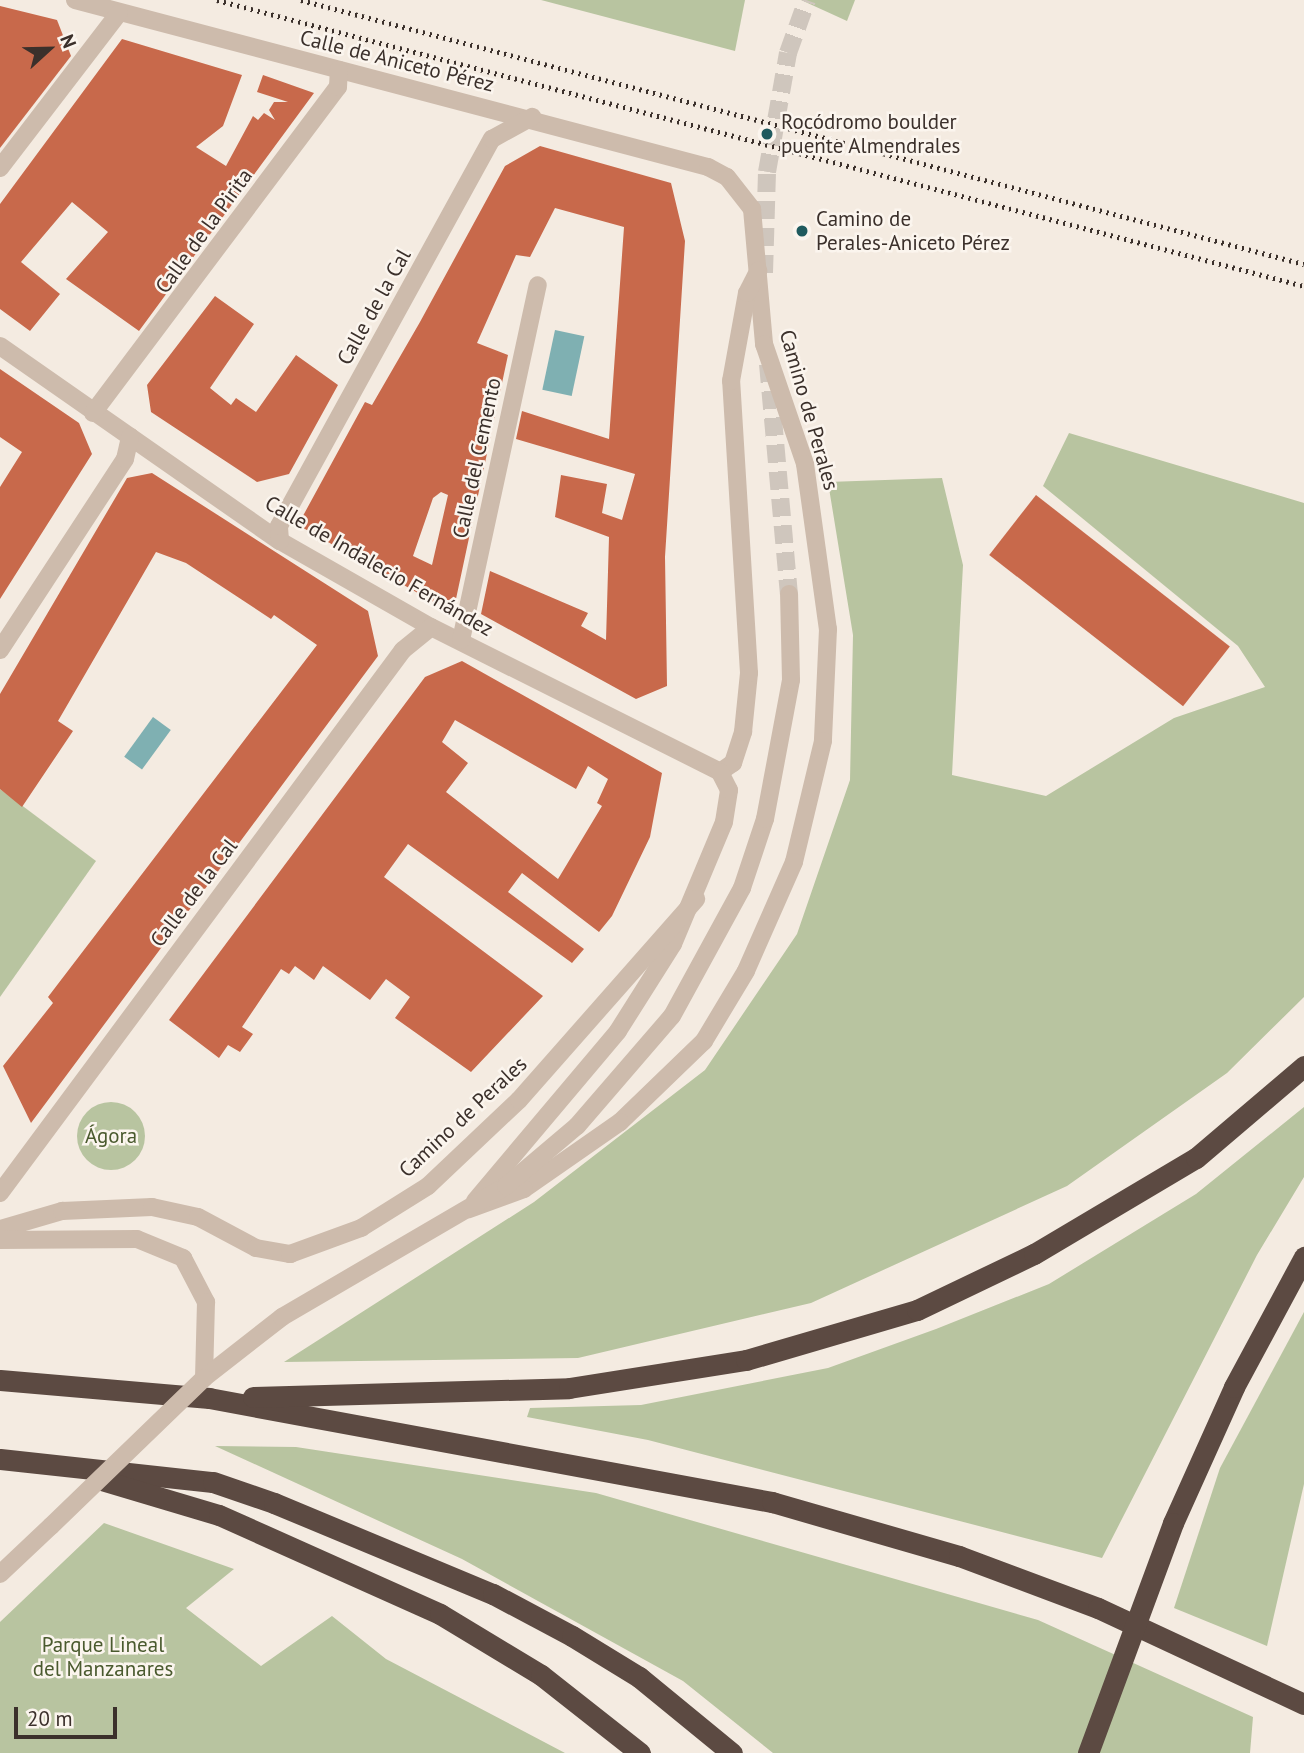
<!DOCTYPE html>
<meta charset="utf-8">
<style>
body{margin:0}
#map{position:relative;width:1304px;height:1753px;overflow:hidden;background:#f4ebe1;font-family:"PT Sans",sans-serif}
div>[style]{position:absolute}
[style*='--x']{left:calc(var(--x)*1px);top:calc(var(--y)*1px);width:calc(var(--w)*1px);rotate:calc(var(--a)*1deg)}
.green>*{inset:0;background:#b8c4a0}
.round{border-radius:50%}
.water>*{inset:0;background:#7fb0b2;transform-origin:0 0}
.building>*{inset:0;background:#c8694b;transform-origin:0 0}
.minor-tunnel>*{height:18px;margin-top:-9px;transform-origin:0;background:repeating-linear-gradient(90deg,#cfc6bd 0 18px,transparent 0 27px)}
.minor>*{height:18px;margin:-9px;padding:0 9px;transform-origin:9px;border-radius:9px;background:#cdbbac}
.highway>*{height:21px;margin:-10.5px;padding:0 10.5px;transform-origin:10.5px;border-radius:10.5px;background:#5c4a42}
.rail>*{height:5px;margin-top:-2.5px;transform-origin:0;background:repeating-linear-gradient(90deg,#3b302b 0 2px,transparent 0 7px)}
.minor-bridge>*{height:18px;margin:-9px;padding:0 9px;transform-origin:9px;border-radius:9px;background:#cdbbac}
.highway-bridge>*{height:21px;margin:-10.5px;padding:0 10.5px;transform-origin:10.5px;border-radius:10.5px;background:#5c4a42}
.dots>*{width:19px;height:19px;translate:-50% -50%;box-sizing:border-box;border:4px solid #fbf5ee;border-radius:50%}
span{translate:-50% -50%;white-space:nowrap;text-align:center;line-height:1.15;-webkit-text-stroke:5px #fbf5ee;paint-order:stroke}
.street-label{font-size:21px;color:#3b302b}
.poi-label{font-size:21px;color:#3b302b}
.left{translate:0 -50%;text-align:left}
.park-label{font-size:21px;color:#4a5a2e}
.north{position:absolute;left:14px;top:14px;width:70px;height:70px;-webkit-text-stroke:5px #fbf5ee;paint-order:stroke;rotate:68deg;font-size:19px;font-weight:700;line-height:28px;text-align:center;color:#3b302b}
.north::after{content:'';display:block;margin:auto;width:24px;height:32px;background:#3b302b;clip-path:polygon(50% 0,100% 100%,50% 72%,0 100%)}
.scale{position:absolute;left:14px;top:1707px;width:103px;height:32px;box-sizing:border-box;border:4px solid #3b302b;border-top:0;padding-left:9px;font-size:21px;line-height:24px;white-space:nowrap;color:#3b302b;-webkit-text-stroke:5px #fbf5ee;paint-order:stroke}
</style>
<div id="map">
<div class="green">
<div style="clip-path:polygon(541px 0,745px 0,735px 51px)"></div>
<div style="clip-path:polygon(801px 0,855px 0,847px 21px)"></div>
<div style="clip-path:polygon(1069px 433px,1304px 503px,1304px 997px,1227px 1073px,1067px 1186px,811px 1303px,578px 1358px,284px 1362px,534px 1202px,705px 1070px,797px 934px,850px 780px,853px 635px,828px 482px,942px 478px,963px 565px,952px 775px,1046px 796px,1174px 718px,1265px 687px,1238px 646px,1043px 486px)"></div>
<div style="clip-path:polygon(0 789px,96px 861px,0 997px)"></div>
<div class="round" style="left:77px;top:1102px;width:68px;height:68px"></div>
<div style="clip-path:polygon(1304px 1107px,1304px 1177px,1257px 1255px,1102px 1558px,648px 1440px,527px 1417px,530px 1408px,641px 1405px,828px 1368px,936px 1329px,1049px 1284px,1196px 1194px)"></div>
<div style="clip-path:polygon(1304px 1312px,1304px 1484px,1267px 1646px,1174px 1608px,1220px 1468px)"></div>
<div style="clip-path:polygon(215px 1446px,296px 1447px,596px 1493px,1038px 1620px,1253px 1717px,1250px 1753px,773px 1753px,683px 1681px,462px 1559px)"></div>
<div style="clip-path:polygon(104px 1523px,234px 1569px,186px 1608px,261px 1666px,332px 1616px,386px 1659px,565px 1753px,0 1753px,0 1622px)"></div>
</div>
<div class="water">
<div style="left:555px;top:330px;width:30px;height:61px;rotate:12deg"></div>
<div style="left:153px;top:717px;width:22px;height:49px;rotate:36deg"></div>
</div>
<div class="building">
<div style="clip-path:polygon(0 6px,57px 20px,71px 56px,0 148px)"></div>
<div style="clip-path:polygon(122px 39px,242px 75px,223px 126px,196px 147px,226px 166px,253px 116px,258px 120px,264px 113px,275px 120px,269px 110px,274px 102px,288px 102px,257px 92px,263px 75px,314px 93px,139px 331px,66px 279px,108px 232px,72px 202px,21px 262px,60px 294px,30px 331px,0 309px,0 204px)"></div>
<div style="clip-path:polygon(evenodd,540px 146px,671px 183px,685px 241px,665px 557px,667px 686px,636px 699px,481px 614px,490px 571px,588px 613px,581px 626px,606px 640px,609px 537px,555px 517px,561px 475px,607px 484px,602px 513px,622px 520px,635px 474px,516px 439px,522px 411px,609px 439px,624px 227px,555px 208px,530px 257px,516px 255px,477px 343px,508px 355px,453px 613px,298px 525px,365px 402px,372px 405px,420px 322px,505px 166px,540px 146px,441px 492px,448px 495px,432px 565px,413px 556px,433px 498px,441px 492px)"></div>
<div style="clip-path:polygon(215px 296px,254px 324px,210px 388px,231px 405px,236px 398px,256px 412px,296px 355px,338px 385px,289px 474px,257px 482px,151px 412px,147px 385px)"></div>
<div style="clip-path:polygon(0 369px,79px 423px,92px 454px,0 599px,0 487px,22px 452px,0 437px)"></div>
<div style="clip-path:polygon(152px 473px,368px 611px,378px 656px,31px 1123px,3px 1066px,53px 1003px,48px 997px,317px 645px,274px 615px,271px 619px,186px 563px,156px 552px,58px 721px,73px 731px,22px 807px,0 789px,0 694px,127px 478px)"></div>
<div style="left:1036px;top:495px;width:246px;height:76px;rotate:38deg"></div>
<div style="clip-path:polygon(evenodd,462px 661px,662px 773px,650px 837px,612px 916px,599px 932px,522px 873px,508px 892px,584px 949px,572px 963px,408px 844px,384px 877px,543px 996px,471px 1072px,395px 1018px,410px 997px,386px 979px,370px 1000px,323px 966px,314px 980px,295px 966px,289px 974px,281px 969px,242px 1027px,253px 1034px,240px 1052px,228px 1045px,219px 1058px,169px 1020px,425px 677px,462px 661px,455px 720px,576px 789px,588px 766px,608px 779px,597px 803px,602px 806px,558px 879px,446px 792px,468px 763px,442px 742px,455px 720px)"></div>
</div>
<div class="minor-tunnel">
<div style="--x:764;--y:273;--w:101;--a:-88.3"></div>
<div style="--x:767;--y:172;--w:121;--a:-80"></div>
<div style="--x:788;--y:53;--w:56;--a:-70.3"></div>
<div style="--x:768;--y:364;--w:231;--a:84.8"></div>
</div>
<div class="minor">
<div style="--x:75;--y:0;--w:655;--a:14.78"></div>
<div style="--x:708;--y:167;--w:21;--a:28"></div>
<div style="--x:727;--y:177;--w:41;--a:52"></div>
<div style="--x:752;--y:209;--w:136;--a:84.9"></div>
<div style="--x:764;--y:344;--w:127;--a:71.1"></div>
<div style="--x:805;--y:464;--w:167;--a:82.1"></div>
<div style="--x:828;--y:629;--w:112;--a:92.6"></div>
<div style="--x:823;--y:741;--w:124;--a:103.5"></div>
<div style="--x:794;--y:862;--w:119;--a:113.8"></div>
<div style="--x:746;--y:971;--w:82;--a:121"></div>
<div style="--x:704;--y:1041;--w:117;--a:136"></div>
<div style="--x:620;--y:1122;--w:117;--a:145.1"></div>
<div style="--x:524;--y:1189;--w:59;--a:160"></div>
<div style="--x:0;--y:168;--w:195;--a:-52.5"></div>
<div style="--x:0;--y:346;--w:341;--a:34.9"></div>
<div style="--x:280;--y:541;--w:174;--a:29.7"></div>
<div style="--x:431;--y:627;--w:323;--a:26.6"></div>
<div style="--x:93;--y:413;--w:408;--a:-53.1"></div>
<div style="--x:338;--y:87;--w:17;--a:-87"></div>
<div style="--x:280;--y:541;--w:15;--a:-94"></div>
<div style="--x:279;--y:526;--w:442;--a:-61.2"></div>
<div style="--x:492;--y:139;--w:46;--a:-28.8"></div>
<div style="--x:461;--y:640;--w:363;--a:-77.8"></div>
<div style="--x:0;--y:650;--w:228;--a:-56.8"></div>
<div style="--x:125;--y:459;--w:23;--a:-77"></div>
<div style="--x:720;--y:772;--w:16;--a:-35"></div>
<div style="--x:733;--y:763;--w:33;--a:-72"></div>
<div style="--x:743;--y:732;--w:59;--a:-84.2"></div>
<div style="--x:749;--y:673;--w:293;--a:-93.5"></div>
<div style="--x:731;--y:381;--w:89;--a:-79.7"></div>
<div style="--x:747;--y:293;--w:25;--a:-63"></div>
<div style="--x:0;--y:1193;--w:676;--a:-53.42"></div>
<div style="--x:403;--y:650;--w:36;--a:-39"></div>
<div style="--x:475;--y:1201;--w:222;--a:-49.9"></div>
<div style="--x:618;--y:1031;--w:103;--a:-57.7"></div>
<div style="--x:673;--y:944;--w:132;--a:-67.3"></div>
<div style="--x:724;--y:822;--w:32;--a:-81"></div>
<div style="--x:729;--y:790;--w:20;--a:-117"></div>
<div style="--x:0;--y:1229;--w:65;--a:-16.2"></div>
<div style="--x:62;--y:1211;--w:90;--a:-2.5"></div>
<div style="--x:152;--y:1207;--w:47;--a:12.3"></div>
<div style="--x:198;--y:1217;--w:66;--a:28.1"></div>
<div style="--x:256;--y:1248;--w:35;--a:10"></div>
<div style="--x:290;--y:1254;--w:76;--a:-20.1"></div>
<div style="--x:361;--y:1228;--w:79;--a:-32.1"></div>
<div style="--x:428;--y:1186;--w:125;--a:-43.4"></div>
<div style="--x:519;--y:1100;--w:268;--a:-48.6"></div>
<div style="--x:0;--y:1240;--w:137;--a:-0.4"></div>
<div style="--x:137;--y:1239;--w:50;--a:22.4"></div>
<div style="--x:183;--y:1258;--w:50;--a:62.4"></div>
<div style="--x:206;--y:1302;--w:76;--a:91.5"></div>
<div style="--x:204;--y:1378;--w:99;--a:-38"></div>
<div style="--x:282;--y:1317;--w:259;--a:-30.3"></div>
<div style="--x:506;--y:1186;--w:93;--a:-40.2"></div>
<div style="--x:577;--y:1126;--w:145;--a:-49.2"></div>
<div style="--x:672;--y:1016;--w:146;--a:-61.3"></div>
<div style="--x:742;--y:888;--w:73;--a:-71.6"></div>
<div style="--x:765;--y:819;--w:141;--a:-79.4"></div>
<div style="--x:791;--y:680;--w:86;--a:-91.3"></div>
<div style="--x:0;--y:1574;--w:70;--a:-43.3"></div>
</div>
<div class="highway">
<div style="--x:0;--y:1380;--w:210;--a:4.9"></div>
<div style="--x:209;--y:1398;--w:573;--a:10.47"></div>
<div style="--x:772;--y:1502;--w:195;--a:16.1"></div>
<div style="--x:959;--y:1556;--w:148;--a:20.5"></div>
<div style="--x:1098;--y:1608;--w:227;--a:25"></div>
<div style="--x:253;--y:1397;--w:316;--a:-1.6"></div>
<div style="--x:569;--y:1388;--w:179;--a:-9"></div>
<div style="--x:746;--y:1360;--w:178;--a:-16.3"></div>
<div style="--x:917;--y:1310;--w:130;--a:-25.6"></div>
<div style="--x:1034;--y:1254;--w:188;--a:-30.7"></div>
<div style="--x:1196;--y:1158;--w:142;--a:-40.4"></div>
<div style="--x:0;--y:1459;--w:214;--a:6.2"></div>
<div style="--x:213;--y:1482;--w:65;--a:19"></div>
<div style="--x:274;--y:1503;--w:237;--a:22.6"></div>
<div style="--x:493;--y:1594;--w:89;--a:28"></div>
<div style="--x:572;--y:1636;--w:79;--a:31.5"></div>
<div style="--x:639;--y:1677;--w:120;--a:39.3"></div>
<div style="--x:98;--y:1479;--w:126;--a:16.6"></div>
<div style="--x:219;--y:1515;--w:242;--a:24.1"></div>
<div style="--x:440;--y:1614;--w:118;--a:31.1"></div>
<div style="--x:541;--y:1675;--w:126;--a:38.2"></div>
<div style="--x:1173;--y:1523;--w:149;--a:-65.8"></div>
<div style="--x:1234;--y:1387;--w:148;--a:-61.7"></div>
</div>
<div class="rail">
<div style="--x:217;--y:0;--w:1124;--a:14.74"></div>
<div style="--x:301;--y:0;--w:1037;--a:14.75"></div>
</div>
<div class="minor-bridge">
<div style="--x:51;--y:1526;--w:213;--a:-44"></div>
</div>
<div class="highway-bridge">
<div style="--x:1088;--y:1753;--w:245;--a:-69.7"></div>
</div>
<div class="dots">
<div style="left:767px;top:134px;background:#1f5a5e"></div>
<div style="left:802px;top:231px;background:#1f5a5e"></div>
</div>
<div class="street-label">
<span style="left:397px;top:61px;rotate:14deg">Calle de Aniceto Pérez</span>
<span style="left:204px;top:231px;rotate:-54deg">Calle de la Pirita</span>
<span style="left:374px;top:307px;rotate:-61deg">Calle de la Cal</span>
<span style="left:809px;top:410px;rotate:74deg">Camino de Perales</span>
<span style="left:477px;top:458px;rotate:-78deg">Calle del Cemento</span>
<span style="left:379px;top:566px;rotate:30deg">Calle de Indalecio Fernández</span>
<span style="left:194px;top:893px;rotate:-53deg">Calle de la Cal</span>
<span style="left:463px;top:1117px;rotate:-43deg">Camino de Perales</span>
</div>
<div class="poi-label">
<span class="left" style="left:781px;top:134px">Rocódromo boulder<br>puente Almendrales</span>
<span class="left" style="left:816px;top:231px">Camino de<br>Perales-Aniceto Pérez</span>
</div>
<div class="park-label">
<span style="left:111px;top:1136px">Ágora</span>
<span style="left:103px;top:1657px">Parque Lineal<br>del Manzanares</span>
</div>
<div class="north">N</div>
<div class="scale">20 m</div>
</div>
